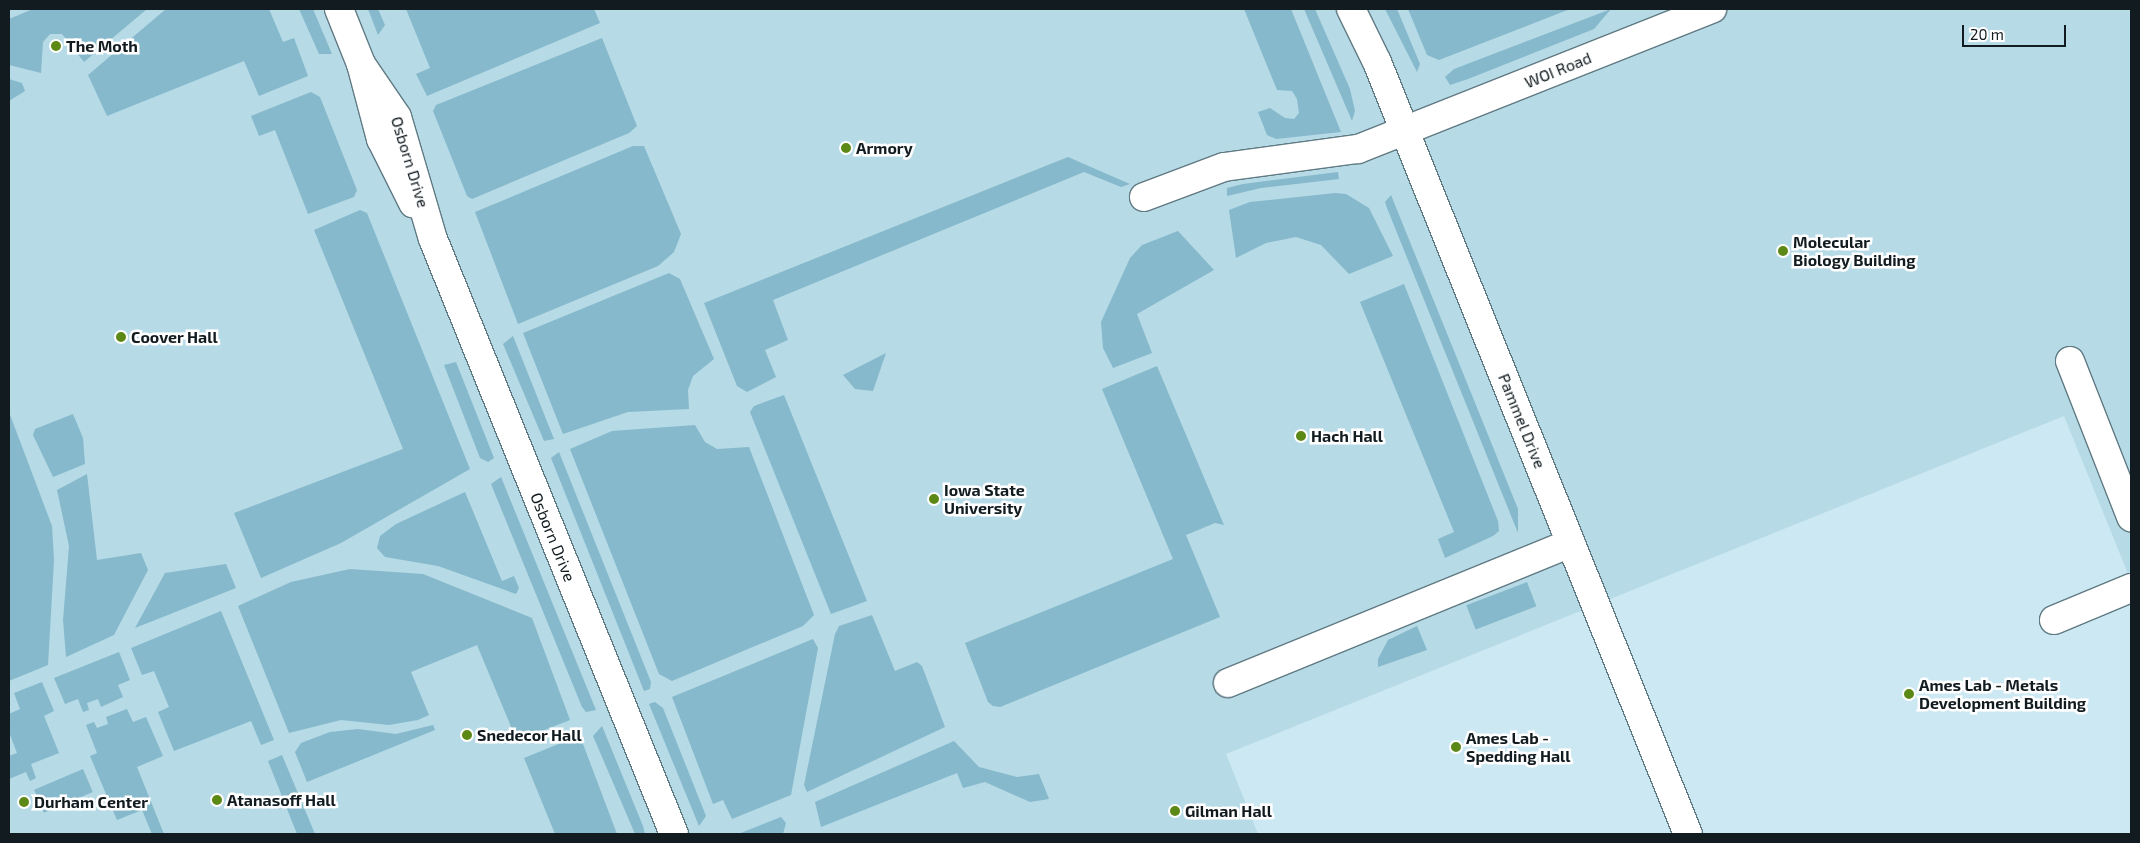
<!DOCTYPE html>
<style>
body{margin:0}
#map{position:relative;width:2140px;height:843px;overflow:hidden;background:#cce8f2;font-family:"Exo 2",sans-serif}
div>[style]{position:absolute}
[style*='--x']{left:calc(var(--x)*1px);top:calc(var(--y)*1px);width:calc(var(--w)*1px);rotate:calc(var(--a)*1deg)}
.built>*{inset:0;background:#b6dae6}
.green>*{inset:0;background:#85b9cb;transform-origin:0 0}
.roads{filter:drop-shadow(1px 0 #607a83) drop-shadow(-1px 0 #607a83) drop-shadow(0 1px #607a83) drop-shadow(0 -1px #607a83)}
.minor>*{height:28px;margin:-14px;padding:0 14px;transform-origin:14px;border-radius:14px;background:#fff}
.dots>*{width:14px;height:14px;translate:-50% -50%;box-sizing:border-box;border:2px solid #fff;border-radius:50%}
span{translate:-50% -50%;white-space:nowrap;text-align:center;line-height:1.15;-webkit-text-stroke:5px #fff;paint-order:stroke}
.poi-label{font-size:16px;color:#121c20;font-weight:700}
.left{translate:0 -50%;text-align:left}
.street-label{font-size:16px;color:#121c20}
.frame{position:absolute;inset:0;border:10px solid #121c20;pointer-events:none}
.scale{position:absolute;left:1962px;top:25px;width:104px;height:22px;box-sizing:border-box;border:2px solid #121c20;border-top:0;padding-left:6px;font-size:15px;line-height:18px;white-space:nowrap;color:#121c20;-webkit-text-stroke:4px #fff;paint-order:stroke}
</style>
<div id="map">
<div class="built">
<div style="clip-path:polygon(9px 9px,2131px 9px,2131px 581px,2064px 416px,1226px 754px,1258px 834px,9px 834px)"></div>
</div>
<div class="green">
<div style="clip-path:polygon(33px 9px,147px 9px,84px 62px,62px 34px,50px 34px,43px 42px,41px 73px,9px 65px,9px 19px)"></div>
<div style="clip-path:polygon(166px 9px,269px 9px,283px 42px,294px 38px,308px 76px,259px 96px,244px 61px,107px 116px,88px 75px)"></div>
<div style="clip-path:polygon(299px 9px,313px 9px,332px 54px,319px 54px)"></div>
<div style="clip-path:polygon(368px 9px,378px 9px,385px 25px,378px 35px)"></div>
<div style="clip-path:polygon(406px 9px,594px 9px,600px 23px,427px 96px,416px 74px,430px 68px)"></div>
<div style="clip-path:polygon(1244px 9px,1291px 9px,1341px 132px,1276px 139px,1267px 135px,1258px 112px,1270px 108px,1285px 118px,1294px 119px,1299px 113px,1297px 99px,1292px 91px,1277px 90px)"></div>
<div style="clip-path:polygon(1304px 9px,1315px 9px,1350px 89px,1355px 111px,1352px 121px)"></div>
<div style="clip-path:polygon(1385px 9px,1397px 9px,1420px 64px,1417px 72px)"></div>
<div style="clip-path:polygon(1408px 9px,1570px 9px,1439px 60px,1427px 55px)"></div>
<div style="clip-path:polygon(1611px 9px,1594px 29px,1468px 79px,1450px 85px,1447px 80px,1445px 77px,1454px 69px)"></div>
<div style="clip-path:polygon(602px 38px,637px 126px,629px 133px,472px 199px,467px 196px,433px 111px,436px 105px)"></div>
<div style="clip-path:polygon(9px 79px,22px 83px,25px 91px,9px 101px)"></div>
<div style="clip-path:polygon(311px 92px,320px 97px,357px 190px,354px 197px,308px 214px,275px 130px,259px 136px,251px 116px)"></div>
<div style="clip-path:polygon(633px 146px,644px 146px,681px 234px,674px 252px,658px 266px,518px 324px,475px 212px)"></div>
<div style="clip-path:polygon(1068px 157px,1130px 184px,1121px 187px,1084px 172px,773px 300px,788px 340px,765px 350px,776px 377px,747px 392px,737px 386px,704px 303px)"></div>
<div style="clip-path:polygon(1338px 172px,1339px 179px,1261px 188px,1227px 196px,1227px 188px,1243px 184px)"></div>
<div style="clip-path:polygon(1335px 193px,1346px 194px,1369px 208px,1393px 256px,1349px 274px,1321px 245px,1296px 237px,1266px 243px,1236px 258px,1229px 210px,1250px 202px)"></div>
<div style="clip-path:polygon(1391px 195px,1518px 509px,1518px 533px,1387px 208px,1385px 202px)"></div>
<div style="clip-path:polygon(360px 210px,367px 213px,470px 469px,341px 543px,261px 578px,234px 513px,403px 449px,314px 230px)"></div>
<div style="clip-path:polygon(1178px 231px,1214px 270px,1137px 314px,1152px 353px,1113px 368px,1103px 348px,1101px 322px,1130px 258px,1142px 245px)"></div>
<div style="clip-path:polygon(669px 273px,680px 279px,714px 359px,693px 376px,688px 390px,689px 409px,628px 412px,563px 434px,523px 333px)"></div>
<div style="clip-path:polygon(1404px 284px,1498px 521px,1499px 531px,1493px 536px,1445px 558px,1438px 539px,1454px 532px,1360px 302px)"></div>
<div style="clip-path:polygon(513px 336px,554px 439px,544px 441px,503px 344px)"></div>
<div style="clip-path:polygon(886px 353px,873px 391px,855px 389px,843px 375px)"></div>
<div style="clip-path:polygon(456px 362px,494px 458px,488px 462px,480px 458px,444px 365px)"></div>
<div style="clip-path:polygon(1157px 366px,1224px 525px,1215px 523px,1186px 535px,1220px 617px,1000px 707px,993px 706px,988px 702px,965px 643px,1173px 559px,1102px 389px)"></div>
<div style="clip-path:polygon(784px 395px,867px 601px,831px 614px,750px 412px,754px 406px)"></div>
<div style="clip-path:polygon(9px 412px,52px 526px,54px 560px,48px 665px,9px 681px)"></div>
<div style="clip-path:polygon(73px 414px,83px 438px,85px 464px,53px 477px,33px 435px,35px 429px)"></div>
<div style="clip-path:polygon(695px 425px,705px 442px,717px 449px,749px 447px,814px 615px,803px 626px,672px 681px,659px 674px,570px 449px,612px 431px)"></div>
<div style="clip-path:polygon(559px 452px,651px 682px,650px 689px,644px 691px,551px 458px)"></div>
<div style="clip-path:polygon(87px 474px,97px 560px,141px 553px,148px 570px,114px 635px,66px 657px,63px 620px,69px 546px,57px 490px)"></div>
<div style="clip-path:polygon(501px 477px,596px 710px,586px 712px,582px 707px,491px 484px)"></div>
<div style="clip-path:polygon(465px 492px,502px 581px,514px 576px,519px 588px,516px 594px,438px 566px,385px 557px,377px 548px,380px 536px,396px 524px)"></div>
<div style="clip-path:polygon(226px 564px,236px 588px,135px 628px,165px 573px)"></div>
<div style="clip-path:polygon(350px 569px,423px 574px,532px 618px,570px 720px,517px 741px,477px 645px,411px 672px,429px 715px,418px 720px,389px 725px,341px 720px,289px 733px,238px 606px,291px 582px)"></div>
<div style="left:1527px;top:582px;width:26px;height:65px;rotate:69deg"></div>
<div style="clip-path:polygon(221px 611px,274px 740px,261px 745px,251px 721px,174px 751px,158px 712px,169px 707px,154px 671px,142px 675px,131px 648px)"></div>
<div style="clip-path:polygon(872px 615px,895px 671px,917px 662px,922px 666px,945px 727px,807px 792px,804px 785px,835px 634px,839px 626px)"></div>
<div style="clip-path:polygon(1417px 626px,1427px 650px,1378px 667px,1378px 659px,1388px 640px)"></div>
<div style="clip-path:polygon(813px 639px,818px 648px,791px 795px,732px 819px,723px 800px,713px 804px,672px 697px)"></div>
<div style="clip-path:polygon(119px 652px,130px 680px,118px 685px,123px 697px,101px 707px,98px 699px,87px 703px,89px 710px,83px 712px,78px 699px,65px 704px,54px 678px)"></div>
<div style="clip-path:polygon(42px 682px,54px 711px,44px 716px,59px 753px,31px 764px,36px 778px,30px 781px,26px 772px,9px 779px,9px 756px,17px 753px,9px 732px,9px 714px,20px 709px,14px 693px)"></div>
<div style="clip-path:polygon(655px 702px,663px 708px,706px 816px,699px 826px,649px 704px)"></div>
<div style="clip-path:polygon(127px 709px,133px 722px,146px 717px,163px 756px,137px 767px,164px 834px,152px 834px,142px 810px,117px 820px,90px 756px,97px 753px,86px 725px,94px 722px,97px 728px,108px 724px,106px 717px)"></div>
<div style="clip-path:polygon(433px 725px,435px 730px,307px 782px,295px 752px,301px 743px,330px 732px,358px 729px,396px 734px)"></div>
<div style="clip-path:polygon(602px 726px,643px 826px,645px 834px,635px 834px,593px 736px)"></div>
<div style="clip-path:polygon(571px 739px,583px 744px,617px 834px,555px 834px,524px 758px)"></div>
<div style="clip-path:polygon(954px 741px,979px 767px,1017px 777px,1039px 774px,1049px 799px,1030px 802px,985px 782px,963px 788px,957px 773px,821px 827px,815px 802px)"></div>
<div style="clip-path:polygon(282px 755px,315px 834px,297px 834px,268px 761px)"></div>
<div style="left:83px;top:769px;width:25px;height:53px;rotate:67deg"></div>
<div style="clip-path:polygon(781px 817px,786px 823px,783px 834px,738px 834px)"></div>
</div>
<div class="roads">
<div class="minor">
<div style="--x:339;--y:9;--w:59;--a:68.2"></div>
<div style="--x:361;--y:64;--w:78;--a:75.1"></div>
<div style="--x:381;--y:139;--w:72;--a:63.4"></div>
<div style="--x:1351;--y:9;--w:59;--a:63.9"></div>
<div style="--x:1377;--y:62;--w:832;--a:68.06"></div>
<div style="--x:361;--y:64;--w:64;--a:55.8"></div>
<div style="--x:397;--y:117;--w:127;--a:73.6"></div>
<div style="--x:433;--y:239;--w:642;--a:67.95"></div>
<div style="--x:1144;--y:197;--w:85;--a:-20.6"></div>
<div style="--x:1224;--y:167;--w:135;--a:-7.7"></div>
<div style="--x:1358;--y:149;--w:381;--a:-21.6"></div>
<div style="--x:2070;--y:361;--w:168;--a:68.6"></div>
<div style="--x:2054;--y:620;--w:83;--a:-22.6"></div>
<div style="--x:1228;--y:683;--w:370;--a:-22.2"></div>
</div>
</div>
<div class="dots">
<div style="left:56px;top:46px;background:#5c8816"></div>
<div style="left:846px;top:148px;background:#5c8816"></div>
<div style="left:1783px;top:251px;background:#5c8816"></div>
<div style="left:121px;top:337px;background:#5c8816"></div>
<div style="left:1301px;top:436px;background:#5c8816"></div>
<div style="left:934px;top:499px;background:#5c8816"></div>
<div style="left:1909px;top:694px;background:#5c8816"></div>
<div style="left:467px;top:735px;background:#5c8816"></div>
<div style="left:1456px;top:747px;background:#5c8816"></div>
<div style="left:217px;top:800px;background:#5c8816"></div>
<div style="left:24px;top:802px;background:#5c8816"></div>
<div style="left:1175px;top:811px;background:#5c8816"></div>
</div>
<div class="poi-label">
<span class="left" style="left:66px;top:46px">The Moth</span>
<span class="left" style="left:856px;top:148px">Armory</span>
<span class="left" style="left:1793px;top:251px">Molecular<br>Biology Building</span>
<span class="left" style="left:131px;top:337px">Coover Hall</span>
<span class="left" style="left:1311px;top:436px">Hach Hall</span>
<span class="left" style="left:944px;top:499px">Iowa State<br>University</span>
<span class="left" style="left:1919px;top:694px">Ames Lab - Metals<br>Development Building</span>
<span class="left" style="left:477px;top:735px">Snedecor Hall</span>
<span class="left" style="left:1466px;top:747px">Ames Lab -<br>Spedding Hall</span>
<span class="left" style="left:227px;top:800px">Atanasoff Hall</span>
<span class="left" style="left:34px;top:802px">Durham Center</span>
<span class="left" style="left:1185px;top:811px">Gilman Hall</span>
</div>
<div class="street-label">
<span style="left:1558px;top:70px;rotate:-22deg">WOI Road</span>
<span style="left:410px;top:162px;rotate:73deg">Osborn Drive</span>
<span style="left:1522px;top:421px;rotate:68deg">Pammel Drive</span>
<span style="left:553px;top:537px;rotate:68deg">Osborn Drive</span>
</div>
<div class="frame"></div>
<div class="scale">20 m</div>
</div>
